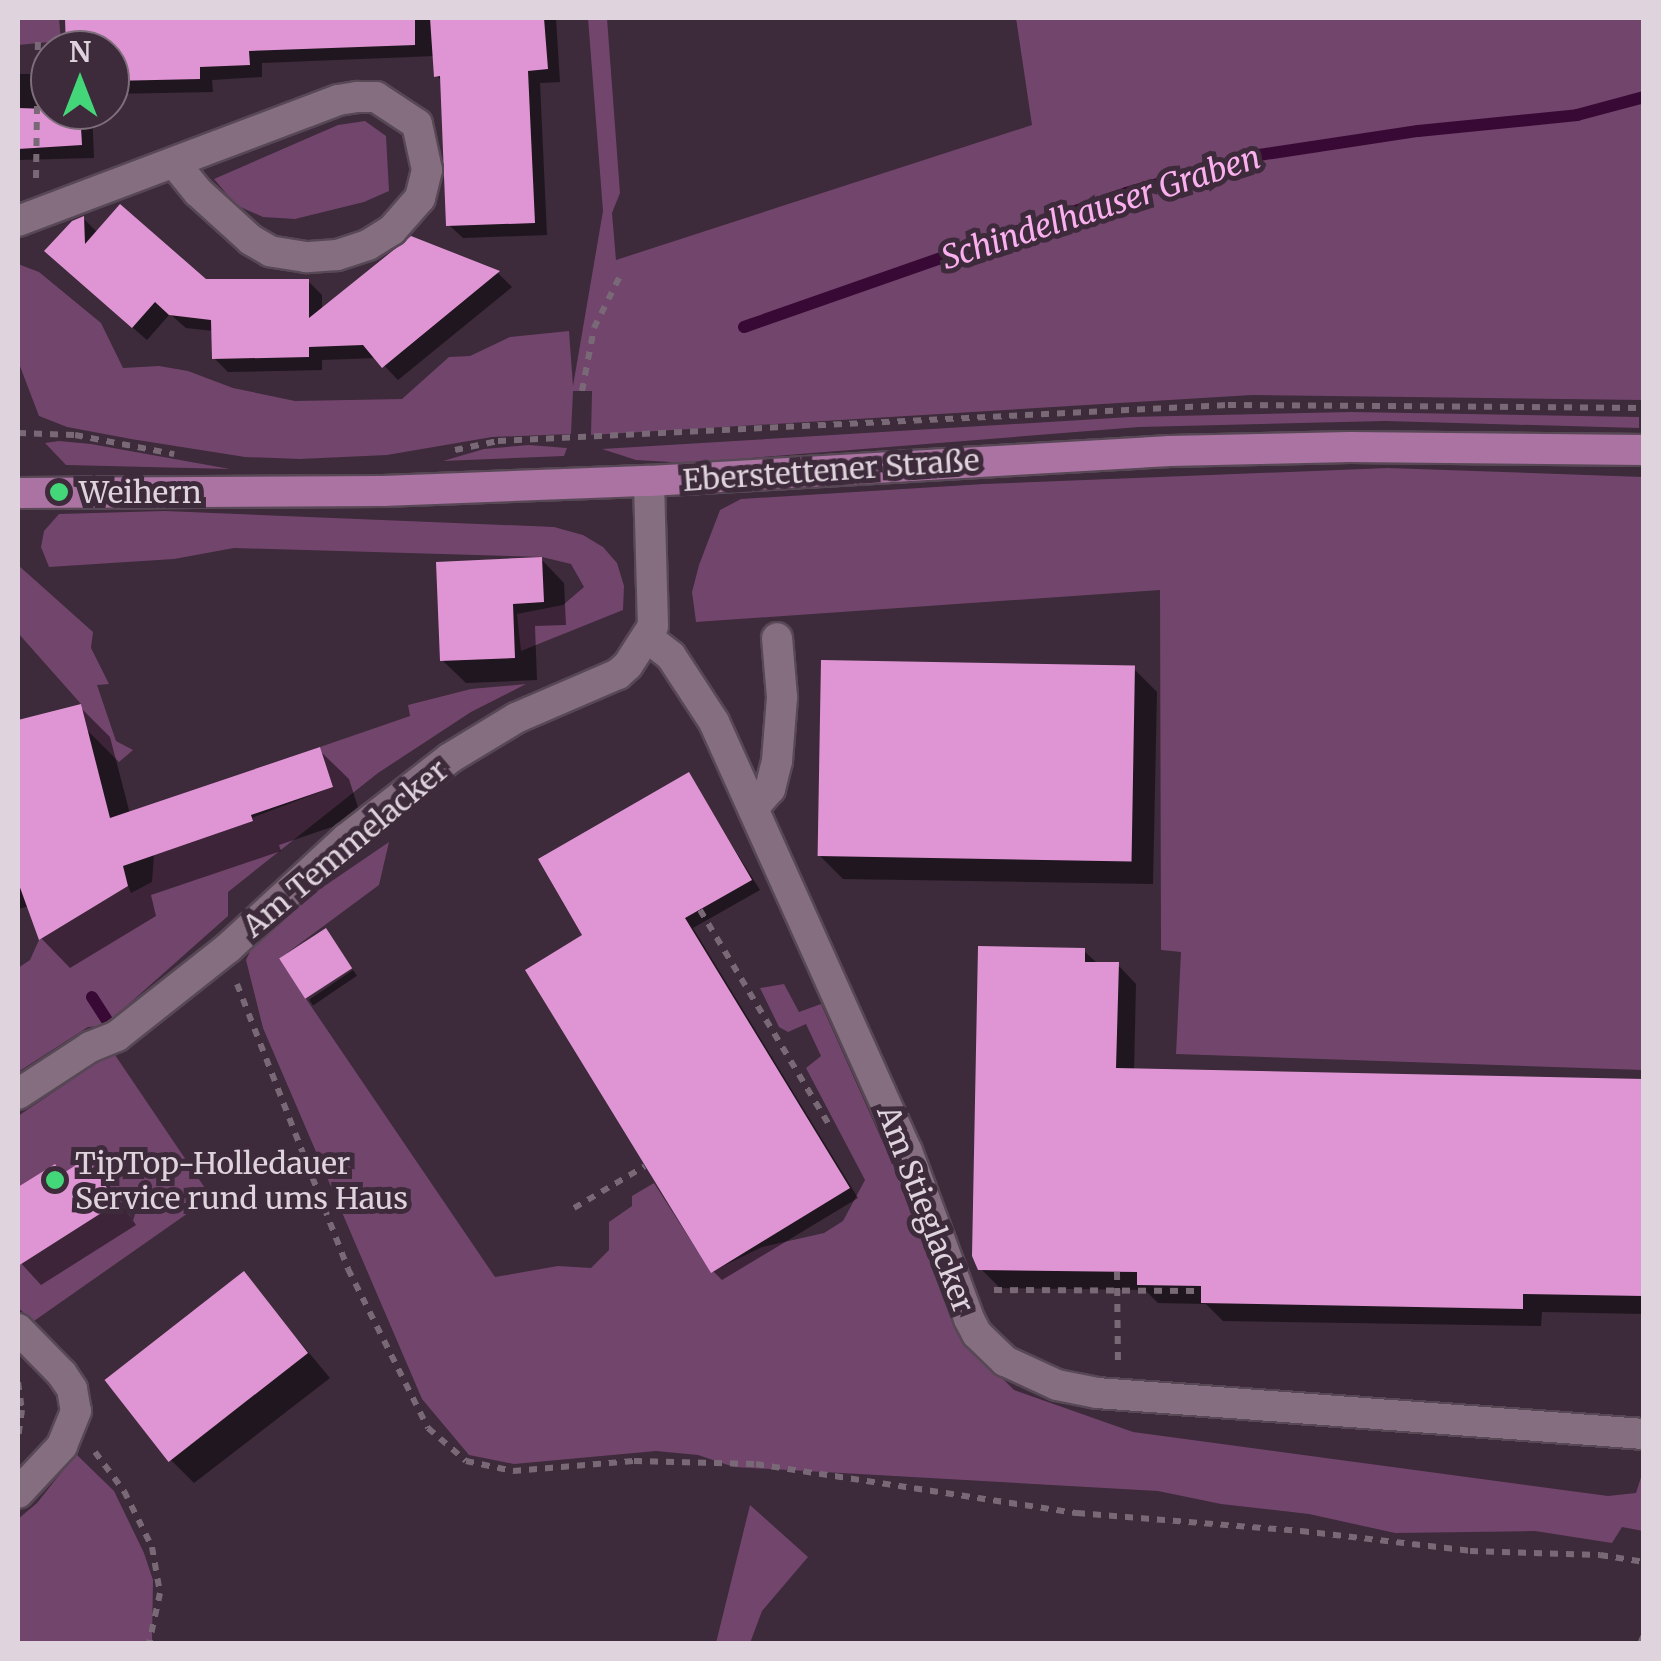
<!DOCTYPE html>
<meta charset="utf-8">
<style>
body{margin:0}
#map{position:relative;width:1661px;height:1661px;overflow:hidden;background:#3d2a3a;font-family:Merriweather,serif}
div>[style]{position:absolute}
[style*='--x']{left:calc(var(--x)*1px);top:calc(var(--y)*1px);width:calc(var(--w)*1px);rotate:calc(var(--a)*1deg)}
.green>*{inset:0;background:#72456c}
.shadow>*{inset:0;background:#0007;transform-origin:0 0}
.stream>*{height:12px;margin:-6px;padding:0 6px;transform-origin:6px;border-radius:6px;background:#390935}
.building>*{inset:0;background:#df95d4;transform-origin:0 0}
.path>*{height:6px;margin-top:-3px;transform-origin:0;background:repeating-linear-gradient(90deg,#796977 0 8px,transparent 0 16px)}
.roads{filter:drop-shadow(2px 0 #584856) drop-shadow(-2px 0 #584856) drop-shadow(0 2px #584856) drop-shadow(0 -2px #584856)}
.minor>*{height:30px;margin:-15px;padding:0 15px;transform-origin:15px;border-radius:15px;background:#846e80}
.major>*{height:30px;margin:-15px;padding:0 15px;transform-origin:15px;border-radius:15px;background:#aa73a2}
.dots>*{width:28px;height:28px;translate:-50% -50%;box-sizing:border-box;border:5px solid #3d2a3a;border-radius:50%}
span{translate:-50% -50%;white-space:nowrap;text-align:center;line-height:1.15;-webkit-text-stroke:10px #3d2a3a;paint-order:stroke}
.street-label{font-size:30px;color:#dfd3dd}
.poi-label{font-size:30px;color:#dfd3dd}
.left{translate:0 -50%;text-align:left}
.water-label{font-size:32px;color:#faafef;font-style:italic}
.frame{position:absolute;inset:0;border:20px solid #dfd3dd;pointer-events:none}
.north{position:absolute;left:30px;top:30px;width:100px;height:100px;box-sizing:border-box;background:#3d2a3a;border:2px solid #7e6e7b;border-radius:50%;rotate:0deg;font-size:28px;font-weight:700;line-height:40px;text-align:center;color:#dfd3dd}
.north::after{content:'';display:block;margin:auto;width:35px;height:45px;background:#44d77a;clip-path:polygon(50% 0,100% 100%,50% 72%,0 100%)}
</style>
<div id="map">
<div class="green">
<div style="clip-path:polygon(18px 18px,59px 18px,61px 41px,18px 45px)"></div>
<div style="clip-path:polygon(588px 18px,607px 18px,620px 193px,612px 213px,616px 260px,1032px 125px,1016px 18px,1643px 18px,1643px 400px,1252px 395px,591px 435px,592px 391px,573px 391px,571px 434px,492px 437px,387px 455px,300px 459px,245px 457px,131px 439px,67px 427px,39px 416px,18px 361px,18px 264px,39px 272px,101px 323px,123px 368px,159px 366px,188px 371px,233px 388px,295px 401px,402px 399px,449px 357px,470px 356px,510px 337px,569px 331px,573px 386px,603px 211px)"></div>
<div style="clip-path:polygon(365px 121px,386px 136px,389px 191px,364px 202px,295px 219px,263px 217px,236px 205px,214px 179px,338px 125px)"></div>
<div style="clip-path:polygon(1351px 412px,1639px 417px,1639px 428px,1385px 421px,1139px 427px,688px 463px,636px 460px,602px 449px,1130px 417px)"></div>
<div style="clip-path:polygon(59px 441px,91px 444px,230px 469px,66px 465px,45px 443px)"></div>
<div style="clip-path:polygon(529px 445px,567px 448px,564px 456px,443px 461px,484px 449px)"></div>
<div style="clip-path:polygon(1388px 468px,1643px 477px,1643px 1070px,1176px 1054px,1181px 952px,1161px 950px,1160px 590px,696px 622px,692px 592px,699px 565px,720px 510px,741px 499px,984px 484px)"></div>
<div style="clip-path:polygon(165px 511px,554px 527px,583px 535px,603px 547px,617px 563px,624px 586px,623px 610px,521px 651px,517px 614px,563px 605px,584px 587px,571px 564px,542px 557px,234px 548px,174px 559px,49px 567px,41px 547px,44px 531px,59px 514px)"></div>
<div style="clip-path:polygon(18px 565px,93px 632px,91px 648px,109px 684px,97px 685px,116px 741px,133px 750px,119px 762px,87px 730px,81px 704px,18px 633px)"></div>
<div style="clip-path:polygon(526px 684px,471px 712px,378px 773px,228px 892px,228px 916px,104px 1026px,88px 1027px,18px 1072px,18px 968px,30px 960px,39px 940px,128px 886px,131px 893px,152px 882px,154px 855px,333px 787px,320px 747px,410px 716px,408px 705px,471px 689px)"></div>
<div style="clip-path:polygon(389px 842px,379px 885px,279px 959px,495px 1277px,558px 1266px,591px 1268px,609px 1250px,609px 1222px,632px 1206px,632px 1196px,654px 1183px,711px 1272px,762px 1247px,824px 1233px,843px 1221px,865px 1180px,806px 1068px,821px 1056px,806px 1024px,788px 1032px,779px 1027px,760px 988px,784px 984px,799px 1012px,821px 1004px,902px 1185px,919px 1196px,980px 1356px,1014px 1390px,1133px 1432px,1608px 1496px,1636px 1493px,1643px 1471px,1643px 1531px,1622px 1527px,1612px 1543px,1535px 1531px,1395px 1533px,1309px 1514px,1221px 1504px,1158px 1491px,734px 1467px,698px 1455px,656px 1451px,514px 1464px,469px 1455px,422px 1399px,263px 1028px,246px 960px,260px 930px)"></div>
<div style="clip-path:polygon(113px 1052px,211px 1197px,34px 1321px,18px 1308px,18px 1116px)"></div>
<div style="clip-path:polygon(76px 1454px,114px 1491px,144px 1553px,153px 1580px,152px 1643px,18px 1643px,18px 1519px,37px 1503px)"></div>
<div style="clip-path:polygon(750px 1505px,808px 1557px,762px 1611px,750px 1643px,716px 1643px)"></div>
</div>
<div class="shadow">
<div style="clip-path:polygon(67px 18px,556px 18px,560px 82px,540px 83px,547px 235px,463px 238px,449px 225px,443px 82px,437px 76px,435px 56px,262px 63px,262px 77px,212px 80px,213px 92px,110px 94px,110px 50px,68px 50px)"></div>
<div style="clip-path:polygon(18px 74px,50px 74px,50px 110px,92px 110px,94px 158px,18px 160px)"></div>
<div style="clip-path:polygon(84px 219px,98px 233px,205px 282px,308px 281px,322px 295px,322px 311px,412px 239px,499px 274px,512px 287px,398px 380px,377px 358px,322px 360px,322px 370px,228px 372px,214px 358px,214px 331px,186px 328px,170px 314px,147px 340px,61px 265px)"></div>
<div style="clip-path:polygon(541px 559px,564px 583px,566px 625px,535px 626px,537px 680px,466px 683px,442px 660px)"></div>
<div style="clip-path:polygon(1134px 669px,1157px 692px,1153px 884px,843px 879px,819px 855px)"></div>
<div style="clip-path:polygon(80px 707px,110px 737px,130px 814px,319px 750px,349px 779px,361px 817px,279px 845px,281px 851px,151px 895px,156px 916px,70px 968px,41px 938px,29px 906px,18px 909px,18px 723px)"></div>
<div style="clip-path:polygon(688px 775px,760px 890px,693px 928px,858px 1198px,722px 1280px,713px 1271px,586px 936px)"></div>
<div style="clip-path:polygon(1084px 951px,1098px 964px,1118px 965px,1136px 984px,1134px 1071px,1644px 1081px,1644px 1314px,1542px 1312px,1541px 1326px,1223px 1321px,1206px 1304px,1158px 1303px,1145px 1290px,1000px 1288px,980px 1268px)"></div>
<div style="left:353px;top:970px;width:7px;height:53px;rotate:56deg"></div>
<div style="clip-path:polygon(86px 1161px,107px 1182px,136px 1225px,41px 1285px,18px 1260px,18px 1190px,55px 1167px,64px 1176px)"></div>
<div style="clip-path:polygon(244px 1275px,330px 1378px,194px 1483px,171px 1460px)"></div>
</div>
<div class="stream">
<div style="--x:744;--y:327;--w:405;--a:-19.3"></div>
<div style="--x:1126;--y:193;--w:138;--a:-15.9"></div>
<div style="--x:1259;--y:155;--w:161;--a:-8.6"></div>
<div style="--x:1418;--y:131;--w:160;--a:-5.7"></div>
<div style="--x:1577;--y:115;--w:69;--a:-15"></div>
<div style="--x:92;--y:997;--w:46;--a:57.3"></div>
</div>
<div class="building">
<div style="clip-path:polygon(65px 18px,415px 18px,415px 45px,249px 51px,250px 65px,200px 67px,200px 79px,110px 81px,110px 50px,66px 50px)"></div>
<div style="clip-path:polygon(430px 18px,544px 18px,548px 69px,528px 71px,535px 223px,446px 226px,440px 76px,434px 77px)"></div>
<div style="clip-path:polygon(18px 108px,80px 110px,82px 145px,18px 149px)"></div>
<div style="clip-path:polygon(120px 204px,206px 279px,309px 279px,309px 318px,411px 236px,500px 271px,382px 368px,363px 345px,309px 347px,309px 357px,212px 359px,211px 320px,169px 315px,155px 302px,132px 328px,44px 251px,72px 221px,84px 216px,85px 244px)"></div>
<div style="clip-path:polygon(542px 557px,544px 602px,513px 604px,515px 658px,440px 661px,436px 562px)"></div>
<div style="left:821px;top:660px;width:314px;height:196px;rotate:1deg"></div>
<div style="clip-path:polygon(81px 704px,110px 818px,320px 747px,333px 787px,251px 815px,253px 821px,123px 866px,128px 886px,39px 940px,18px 882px,18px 720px)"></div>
<div style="clip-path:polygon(689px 772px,752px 880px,685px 918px,850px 1188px,711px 1273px,525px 970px,582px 935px,538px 859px)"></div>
<div style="left:326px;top:928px;width:48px;height:56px;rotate:57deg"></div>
<div style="clip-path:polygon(978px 946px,1085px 948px,1085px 962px,1119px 962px,1116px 1068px,1644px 1079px,1644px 1296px,1523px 1294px,1523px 1309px,1201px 1303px,1201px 1286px,1137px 1285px,1137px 1272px,978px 1270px,972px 1256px)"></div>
<div style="clip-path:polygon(87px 1158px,117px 1203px,18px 1266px,18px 1187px,55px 1164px,62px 1174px)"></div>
<div style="left:244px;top:1271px;width:104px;height:177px;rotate:52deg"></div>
</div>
<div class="path">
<div style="--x:36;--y:178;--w:141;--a:-89.2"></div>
<div style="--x:582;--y:391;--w:64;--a:-79.2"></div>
<div style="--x:594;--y:328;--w:63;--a:-63.4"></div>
<div style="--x:18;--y:433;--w:57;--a:2"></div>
<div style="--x:75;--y:435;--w:101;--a:10.9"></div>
<div style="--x:455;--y:450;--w:44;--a:-11.8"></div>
<div style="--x:498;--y:441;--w:731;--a:-2.82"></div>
<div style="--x:1228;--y:405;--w:416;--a:0.4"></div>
<div style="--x:700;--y:910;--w:252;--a:59"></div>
<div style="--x:237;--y:984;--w:306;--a:68.7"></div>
<div style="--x:348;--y:1269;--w:178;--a:63.3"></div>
<div style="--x:428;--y:1428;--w:50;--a:41"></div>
<div style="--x:466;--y:1461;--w:48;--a:12"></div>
<div style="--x:513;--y:1471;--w:121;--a:-4.7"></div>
<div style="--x:634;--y:1461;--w:122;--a:1.4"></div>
<div style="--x:756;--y:1464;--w:325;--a:8.7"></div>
<div style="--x:1077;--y:1513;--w:225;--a:4.6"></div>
<div style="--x:1301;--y:1531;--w:170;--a:6.7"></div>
<div style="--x:1470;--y:1551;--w:130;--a:1.8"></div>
<div style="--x:1600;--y:1555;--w:45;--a:9"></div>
<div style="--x:574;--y:1208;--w:82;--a:-30.6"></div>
<div style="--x:1117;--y:1272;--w:89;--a:89.4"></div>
<div style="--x:994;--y:1290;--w:204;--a:0.3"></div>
<div style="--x:18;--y:1382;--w:28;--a:82"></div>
<div style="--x:22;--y:1410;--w:28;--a:98"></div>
<div style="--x:95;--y:1452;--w:49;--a:53.4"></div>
<div style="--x:124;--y:1491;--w:63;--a:63.4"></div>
<div style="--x:152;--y:1547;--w:47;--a:80.1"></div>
<div style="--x:160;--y:1593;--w:52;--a:102.2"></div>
<div style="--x:1640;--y:1644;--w:10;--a:-66"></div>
</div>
<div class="roads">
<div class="minor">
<div style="--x:18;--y:221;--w:342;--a:-20.7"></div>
<div style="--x:338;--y:100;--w:20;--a:-9"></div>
<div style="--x:358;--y:97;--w:18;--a:0"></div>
<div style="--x:376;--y:97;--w:49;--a:33.4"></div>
<div style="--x:417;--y:124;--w:47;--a:77.7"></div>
<div style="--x:427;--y:170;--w:29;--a:104"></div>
<div style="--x:420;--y:198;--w:43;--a:131.2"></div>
<div style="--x:392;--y:230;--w:28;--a:148"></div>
<div style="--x:368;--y:245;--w:33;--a:162"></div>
<div style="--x:337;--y:255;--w:31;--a:176"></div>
<div style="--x:306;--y:257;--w:36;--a:-171"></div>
<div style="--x:270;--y:251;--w:22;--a:-150"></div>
<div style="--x:251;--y:240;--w:72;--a:-137.8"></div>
<div style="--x:198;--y:192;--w:36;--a:-129"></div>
<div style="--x:648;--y:638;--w:29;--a:38"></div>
<div style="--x:671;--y:656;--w:79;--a:56.9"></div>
<div style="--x:714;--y:722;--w:470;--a:65.8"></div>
<div style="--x:907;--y:1151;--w:179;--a:69.7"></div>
<div style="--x:969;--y:1319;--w:17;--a:62"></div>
<div style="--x:977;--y:1334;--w:39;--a:44"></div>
<div style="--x:1005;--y:1361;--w:57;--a:24.8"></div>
<div style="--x:1057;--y:1385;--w:41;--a:11.3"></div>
<div style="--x:1097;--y:1393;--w:549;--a:4.29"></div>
<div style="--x:755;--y:806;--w:23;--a:-49"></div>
<div style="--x:770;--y:789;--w:29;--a:-76"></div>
<div style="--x:777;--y:761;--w:64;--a:-85.5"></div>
<div style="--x:782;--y:697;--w:59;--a:-94.8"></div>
<div style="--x:18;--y:1094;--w:86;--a:-33.1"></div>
<div style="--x:90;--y:1047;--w:29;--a:-22"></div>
<div style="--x:117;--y:1036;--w:142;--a:-38.4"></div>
<div style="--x:228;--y:948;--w:161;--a:-42.7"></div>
<div style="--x:346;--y:839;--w:132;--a:-37.9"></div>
<div style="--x:450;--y:758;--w:77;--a:-31.2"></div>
<div style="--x:516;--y:718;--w:111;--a:-23.3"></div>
<div style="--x:618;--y:674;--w:13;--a:-42"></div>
<div style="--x:628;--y:665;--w:46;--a:-57.3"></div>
<div style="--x:653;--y:626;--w:145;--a:-91.6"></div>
<div style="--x:18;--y:1329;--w:63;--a:45.6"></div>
<div style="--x:62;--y:1374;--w:18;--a:56"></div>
<div style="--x:72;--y:1389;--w:22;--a:80"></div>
<div style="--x:76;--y:1411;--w:38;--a:112"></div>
<div style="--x:62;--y:1446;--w:64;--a:133.1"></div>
</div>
<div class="major">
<div style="--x:18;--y:493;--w:365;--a:-0.3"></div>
<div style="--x:383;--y:491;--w:266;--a:-2.2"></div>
<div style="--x:649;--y:481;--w:522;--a:-3.3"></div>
<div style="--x:1170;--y:451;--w:180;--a:-1.3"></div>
<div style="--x:1350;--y:447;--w:294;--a:0.6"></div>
</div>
</div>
<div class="dots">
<div style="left:59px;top:492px;background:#44d77a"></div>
<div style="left:55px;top:1180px;background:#44d77a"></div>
</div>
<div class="street-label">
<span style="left:831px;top:470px;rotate:-4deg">Eberstettener Straße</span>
<span style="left:345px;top:848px;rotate:-40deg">Am Temmelacker</span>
<span style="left:926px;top:1209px;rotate:69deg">Am Stieglacker</span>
</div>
<div class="poi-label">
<span class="left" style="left:79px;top:492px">Weihern</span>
<span class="left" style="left:75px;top:1180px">TipTop-Holledauer<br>Service rund ums Haus</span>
</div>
<div class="water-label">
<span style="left:1101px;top:208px;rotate:-18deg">Schindelhauser Graben</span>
</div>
<div class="frame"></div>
<div class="north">N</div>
</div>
